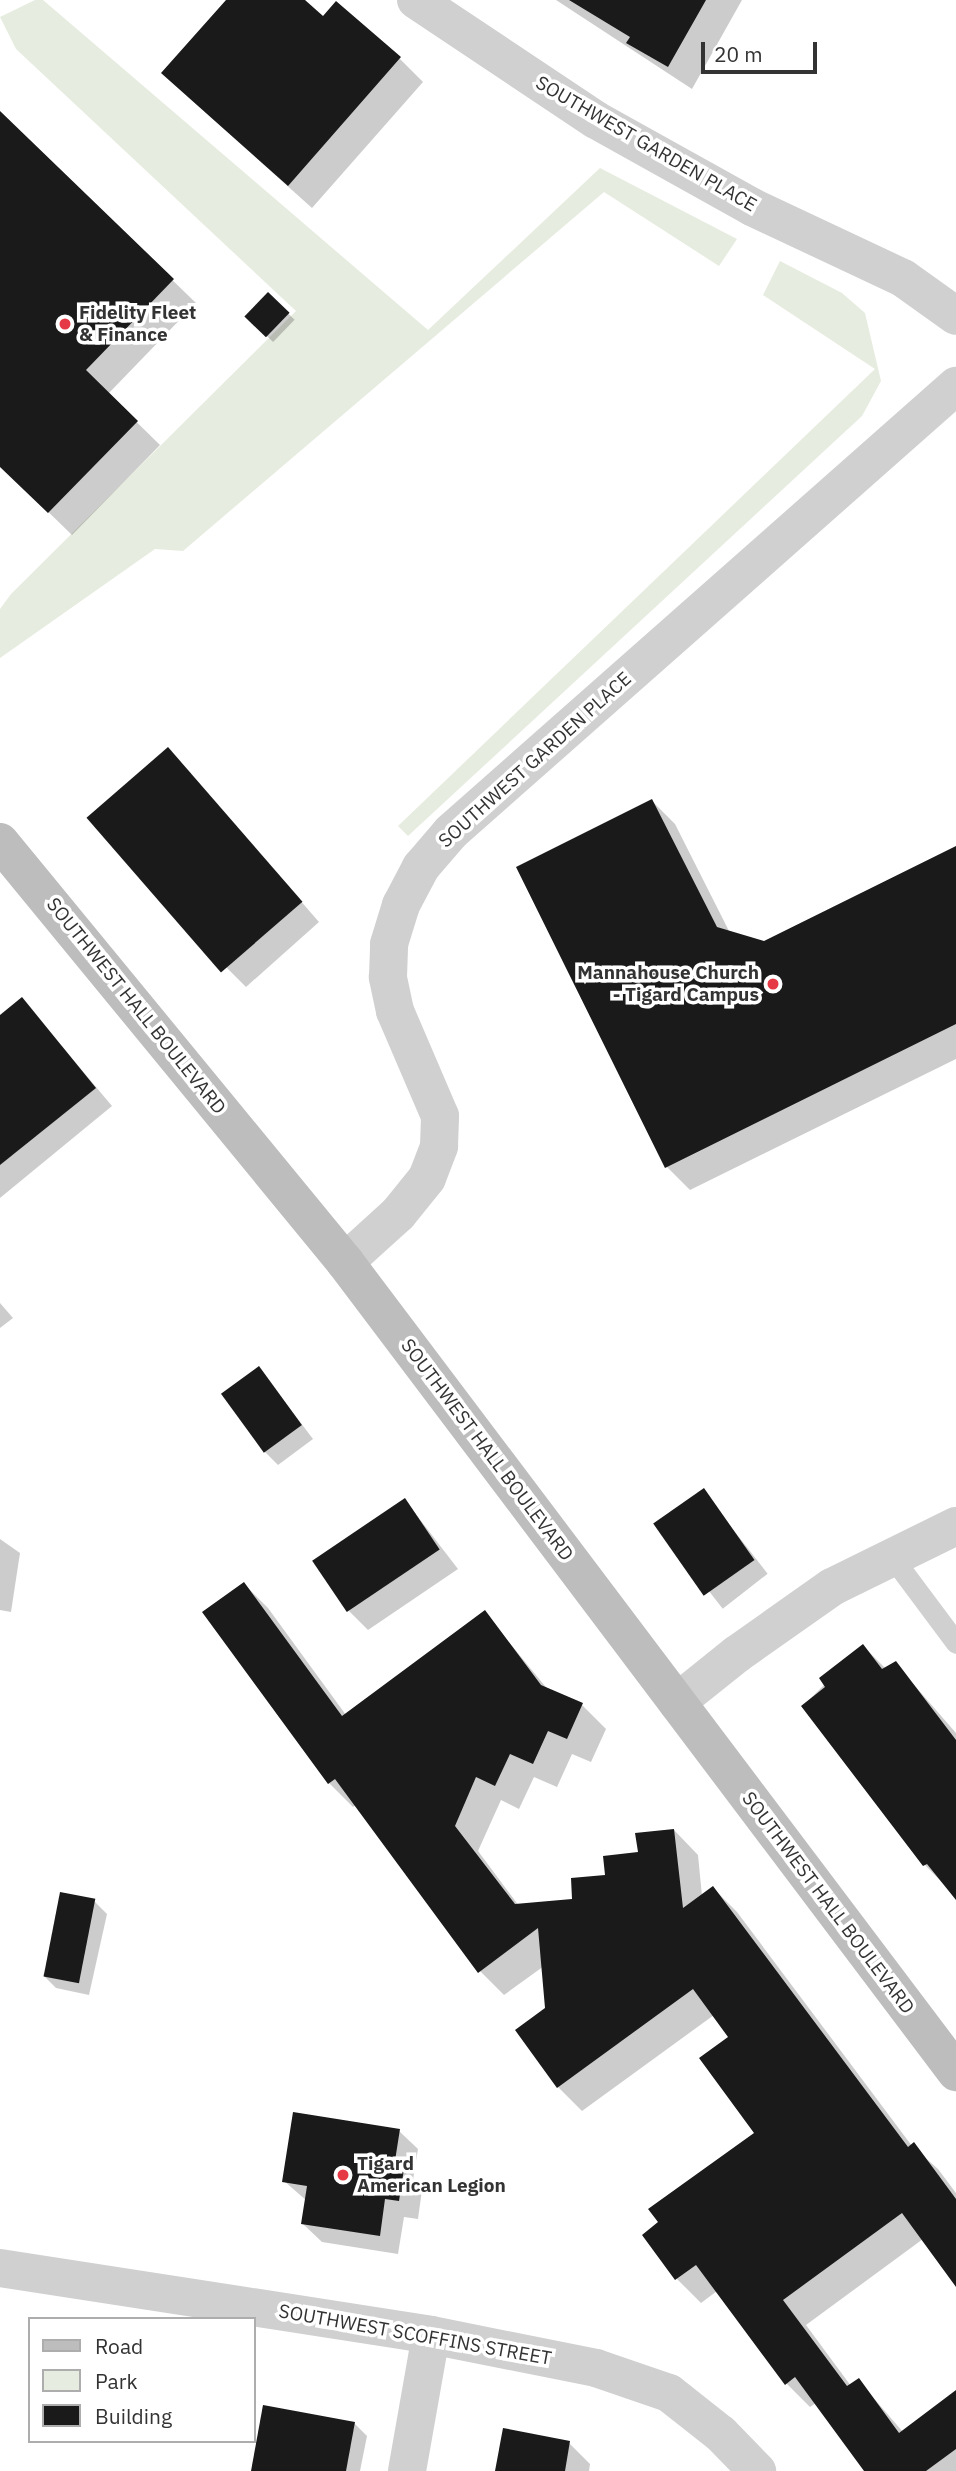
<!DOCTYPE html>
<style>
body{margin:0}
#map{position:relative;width:956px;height:2471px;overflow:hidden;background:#fff;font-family:"IBM Plex Sans",sans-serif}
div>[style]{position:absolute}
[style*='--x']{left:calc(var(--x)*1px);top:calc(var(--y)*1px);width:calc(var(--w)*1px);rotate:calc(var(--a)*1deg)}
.green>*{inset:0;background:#e6ecdf}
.shadow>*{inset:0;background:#0003;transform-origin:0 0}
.building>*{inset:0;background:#1a1a1a;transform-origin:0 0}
.service>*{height:21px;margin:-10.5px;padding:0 10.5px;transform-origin:10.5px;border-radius:10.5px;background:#d0d0d0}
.minor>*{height:38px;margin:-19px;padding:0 19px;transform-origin:19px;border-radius:19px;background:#d0d0d0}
.tertiary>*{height:38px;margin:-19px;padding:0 19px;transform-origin:19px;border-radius:19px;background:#d0d0d0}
.secondary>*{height:38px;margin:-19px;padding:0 19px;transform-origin:19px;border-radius:19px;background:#bdbdbd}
.dots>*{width:19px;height:19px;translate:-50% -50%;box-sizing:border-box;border:4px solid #fff;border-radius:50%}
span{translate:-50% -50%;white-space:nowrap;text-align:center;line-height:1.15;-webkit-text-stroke:7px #fff;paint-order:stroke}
.street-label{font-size:19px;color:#333}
.poi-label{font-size:19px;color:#333;font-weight:700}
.left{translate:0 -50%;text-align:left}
.right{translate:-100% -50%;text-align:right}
.legend{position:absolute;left:28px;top:2317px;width:228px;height:126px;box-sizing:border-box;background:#fff;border:2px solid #adadad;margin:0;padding:9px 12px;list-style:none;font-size:21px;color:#333}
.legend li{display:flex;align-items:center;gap:14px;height:35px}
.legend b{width:35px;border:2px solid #adadad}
.scale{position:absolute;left:701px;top:42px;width:116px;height:32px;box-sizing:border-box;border:4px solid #333;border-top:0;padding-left:9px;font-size:21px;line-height:24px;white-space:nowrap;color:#333;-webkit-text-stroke:5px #fff;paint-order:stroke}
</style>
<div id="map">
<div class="green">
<div style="clip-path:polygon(35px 0,43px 0,428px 330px,600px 168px,737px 239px,719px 266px,604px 192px,183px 551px,155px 549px,0 658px,0 609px,11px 594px,296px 311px,16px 49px,0 17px)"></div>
<div style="clip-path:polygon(780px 261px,842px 293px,865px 313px,881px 381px,862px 416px,408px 836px,398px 826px,875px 369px,763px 295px)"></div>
</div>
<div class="shadow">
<div style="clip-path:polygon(228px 0,303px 0,323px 18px,399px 58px,423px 82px,312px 208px,187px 96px)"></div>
<div style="clip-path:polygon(556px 0,742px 0,692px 89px)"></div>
<div style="clip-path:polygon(0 113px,196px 303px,108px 394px,160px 445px,72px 535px,0 465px)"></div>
<div style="left:268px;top:294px;width:37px;height:31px;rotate:44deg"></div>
<div style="clip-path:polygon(168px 749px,319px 922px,246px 987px,227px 968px)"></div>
<div style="clip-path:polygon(652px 801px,675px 824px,730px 933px,765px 943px,956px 848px,956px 1059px,690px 1190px,667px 1167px)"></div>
<div style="clip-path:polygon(22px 999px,112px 1106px,0 1198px,0 1017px)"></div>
<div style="clip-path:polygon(0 1303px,13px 1318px,0 1328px)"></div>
<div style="clip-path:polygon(259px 1368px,313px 1439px,278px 1465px,265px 1452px)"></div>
<div style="left:703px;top:1491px;width:105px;height:57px;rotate:52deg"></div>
<div style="clip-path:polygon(405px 1500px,458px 1569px,368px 1630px,349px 1611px)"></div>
<div style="clip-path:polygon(0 1539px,20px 1553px,11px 1612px,0 1610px)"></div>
<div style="clip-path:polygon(244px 1584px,268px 1608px,346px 1715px,485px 1613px,549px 1691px,582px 1705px,606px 1729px,591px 1762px,572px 1754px,557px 1787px,534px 1777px,519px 1809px,501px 1800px,478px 1851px,519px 1906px,574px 1901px,674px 1830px,698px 1855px,702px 1896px,713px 1888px,737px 1912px,912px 2146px,938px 2169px,956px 2193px,956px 2279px,923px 2239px,806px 2325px,851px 2386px,858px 2380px,903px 2432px,956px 2393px,956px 2471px,866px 2471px,816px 2403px,810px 2407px,786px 2383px,717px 2291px,701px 2303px,677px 2279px,644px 2235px,756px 2133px,730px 2037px,714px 2015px,582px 2111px,558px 2087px,517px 2031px,547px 2009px,544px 1966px,504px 1995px,480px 1971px,356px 1805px,353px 1807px,329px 1783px)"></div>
<div style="clip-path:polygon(863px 1646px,886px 1669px,895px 1663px,956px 1733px,956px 1897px,925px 1865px,803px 1706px)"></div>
<div style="clip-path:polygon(94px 1901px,107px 1914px,89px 1995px,56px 1988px,43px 1975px)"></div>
<div style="clip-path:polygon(399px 2131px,418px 2149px,413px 2180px,422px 2190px,418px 2219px,404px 2217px,398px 2254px,322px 2242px,303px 2224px,307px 2201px,284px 2181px)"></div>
<div style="clip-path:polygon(354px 2423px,367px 2436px,360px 2471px,253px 2471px)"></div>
<div style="clip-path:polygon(569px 2443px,590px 2464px,589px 2471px,496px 2471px)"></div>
</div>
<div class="building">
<div style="clip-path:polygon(226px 0,305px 0,323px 16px,336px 1px,401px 57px,288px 186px,161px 73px)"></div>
<div style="clip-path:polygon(569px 0,706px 0,668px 67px,626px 43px,630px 37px)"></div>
<div style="clip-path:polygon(0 111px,174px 279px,86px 370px,138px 421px,48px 513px,0 467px)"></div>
<div style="left:268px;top:292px;width:30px;height:34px;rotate:44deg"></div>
<div style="left:168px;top:747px;width:205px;height:108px;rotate:49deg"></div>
<div style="clip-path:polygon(652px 799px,717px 927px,764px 941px,956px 846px,956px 1024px,665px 1168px,516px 867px)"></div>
<div style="clip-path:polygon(22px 997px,96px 1088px,0 1165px,0 1015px)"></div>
<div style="left:259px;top:1366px;width:73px;height:47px;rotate:54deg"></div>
<div style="left:704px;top:1488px;width:88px;height:62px;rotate:55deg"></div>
<div style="left:405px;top:1498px;width:62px;height:112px;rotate:56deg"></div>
<div style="clip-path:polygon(244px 1582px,342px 1716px,485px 1610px,541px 1685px,583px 1703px,567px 1739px,548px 1731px,533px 1764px,510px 1754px,495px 1786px,476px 1777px,455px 1826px,515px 1904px,572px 1899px,571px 1878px,605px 1875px,603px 1856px,638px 1852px,635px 1833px,674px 1829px,683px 1908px,713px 1886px,908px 2147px,914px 2142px,956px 2199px,956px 2287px,902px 2213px,783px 2300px,847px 2386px,859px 2378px,899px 2433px,956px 2390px,956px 2449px,926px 2471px,864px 2471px,795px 2377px,785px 2385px,696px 2265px,675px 2280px,642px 2235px,658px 2222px,648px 2209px,754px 2133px,699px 2058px,728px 2037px,693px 1989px,557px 2088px,515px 2030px,545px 2008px,538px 1928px,478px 1973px,335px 1779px,328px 1784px,202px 1612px)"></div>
<div style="clip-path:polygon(863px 1644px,882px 1669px,896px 1661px,956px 1740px,956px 1900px,927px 1864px,923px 1866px,801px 1706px,825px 1687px,819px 1678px)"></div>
<div style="left:60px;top:1892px;width:36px;height:86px;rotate:11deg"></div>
<div style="clip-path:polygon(293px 2112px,400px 2129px,394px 2167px,404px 2169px,399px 2201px,385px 2199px,380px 2236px,301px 2224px,307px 2186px,282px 2182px)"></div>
<div style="clip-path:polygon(263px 2405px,355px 2422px,346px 2471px,251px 2471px)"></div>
<div style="clip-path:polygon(503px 2428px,570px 2441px,565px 2471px,495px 2471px)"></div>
</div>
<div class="service">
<div style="--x:892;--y:1557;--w:107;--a:53.3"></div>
</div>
<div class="minor">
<div style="--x:416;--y:0;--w:216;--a:33.7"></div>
<div style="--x:596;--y:120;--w:179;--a:29.1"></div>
<div style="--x:752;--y:207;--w:167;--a:25.2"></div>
<div style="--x:903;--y:278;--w:65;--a:35.6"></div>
<div style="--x:345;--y:1262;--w:72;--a:-42.2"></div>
<div style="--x:398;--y:1214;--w:46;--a:-51.1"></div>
<div style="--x:427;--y:1178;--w:34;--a:-69"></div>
<div style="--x:439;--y:1146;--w:30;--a:-88"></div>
<div style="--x:440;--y:1116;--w:114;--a:-113.2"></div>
<div style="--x:395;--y:1011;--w:35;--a:-102"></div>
<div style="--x:388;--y:977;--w:33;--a:-88"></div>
<div style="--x:389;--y:944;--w:41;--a:-72.9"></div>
<div style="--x:401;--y:905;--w:43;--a:-62.2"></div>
<div style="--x:421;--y:867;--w:46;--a:-49.4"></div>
<div style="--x:451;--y:832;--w:674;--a:-41.45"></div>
<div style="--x:677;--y:1702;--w:77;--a:-38.7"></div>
<div style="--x:737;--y:1654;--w:116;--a:-35.2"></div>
<div style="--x:832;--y:1587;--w:138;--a:-26.2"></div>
<div style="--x:407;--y:2471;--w:138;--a:-80"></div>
</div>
<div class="tertiary">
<div style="--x:0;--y:2268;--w:436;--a:8.8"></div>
<div style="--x:431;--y:2335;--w:168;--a:11.3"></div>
<div style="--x:596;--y:2368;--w:77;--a:18.9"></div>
<div style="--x:669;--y:2393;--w:66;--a:38.3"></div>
<div style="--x:721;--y:2434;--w:52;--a:45.8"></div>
</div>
<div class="secondary">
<div style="--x:0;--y:842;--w:544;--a:50.6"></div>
<div style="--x:345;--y:1262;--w:1015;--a:52.97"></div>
</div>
<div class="dots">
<div style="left:65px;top:324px;background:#e63946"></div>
<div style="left:773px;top:984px;background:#e63946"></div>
<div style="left:343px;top:2175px;background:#e63946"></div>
</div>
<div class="street-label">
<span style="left:646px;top:144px;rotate:30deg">SOUTHWEST GARDEN PLACE</span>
<span style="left:535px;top:760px;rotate:-42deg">SOUTHWEST GARDEN PLACE</span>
<span style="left:136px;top:1006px;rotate:51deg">SOUTHWEST HALL BOULEVARD</span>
<span style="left:487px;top:1450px;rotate:53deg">SOUTHWEST HALL BOULEVARD</span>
<span style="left:828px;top:1903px;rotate:53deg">SOUTHWEST HALL BOULEVARD</span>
<span style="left:415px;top:2335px;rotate:10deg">SOUTHWEST SCOFFINS STREET</span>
</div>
<div class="poi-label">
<span class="left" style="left:79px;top:324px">Fidelity Fleet<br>&amp; Finance</span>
<span class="right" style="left:759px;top:984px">Mannahouse Church<br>- Tigard Campus</span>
<span class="left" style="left:357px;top:2175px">Tigard<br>American Legion</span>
</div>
<ul class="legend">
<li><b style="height:9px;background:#bdbdbd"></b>Road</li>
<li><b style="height:19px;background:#e6ecdf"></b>Park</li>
<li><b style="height:19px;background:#1a1a1a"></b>Building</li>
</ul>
<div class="scale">20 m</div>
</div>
